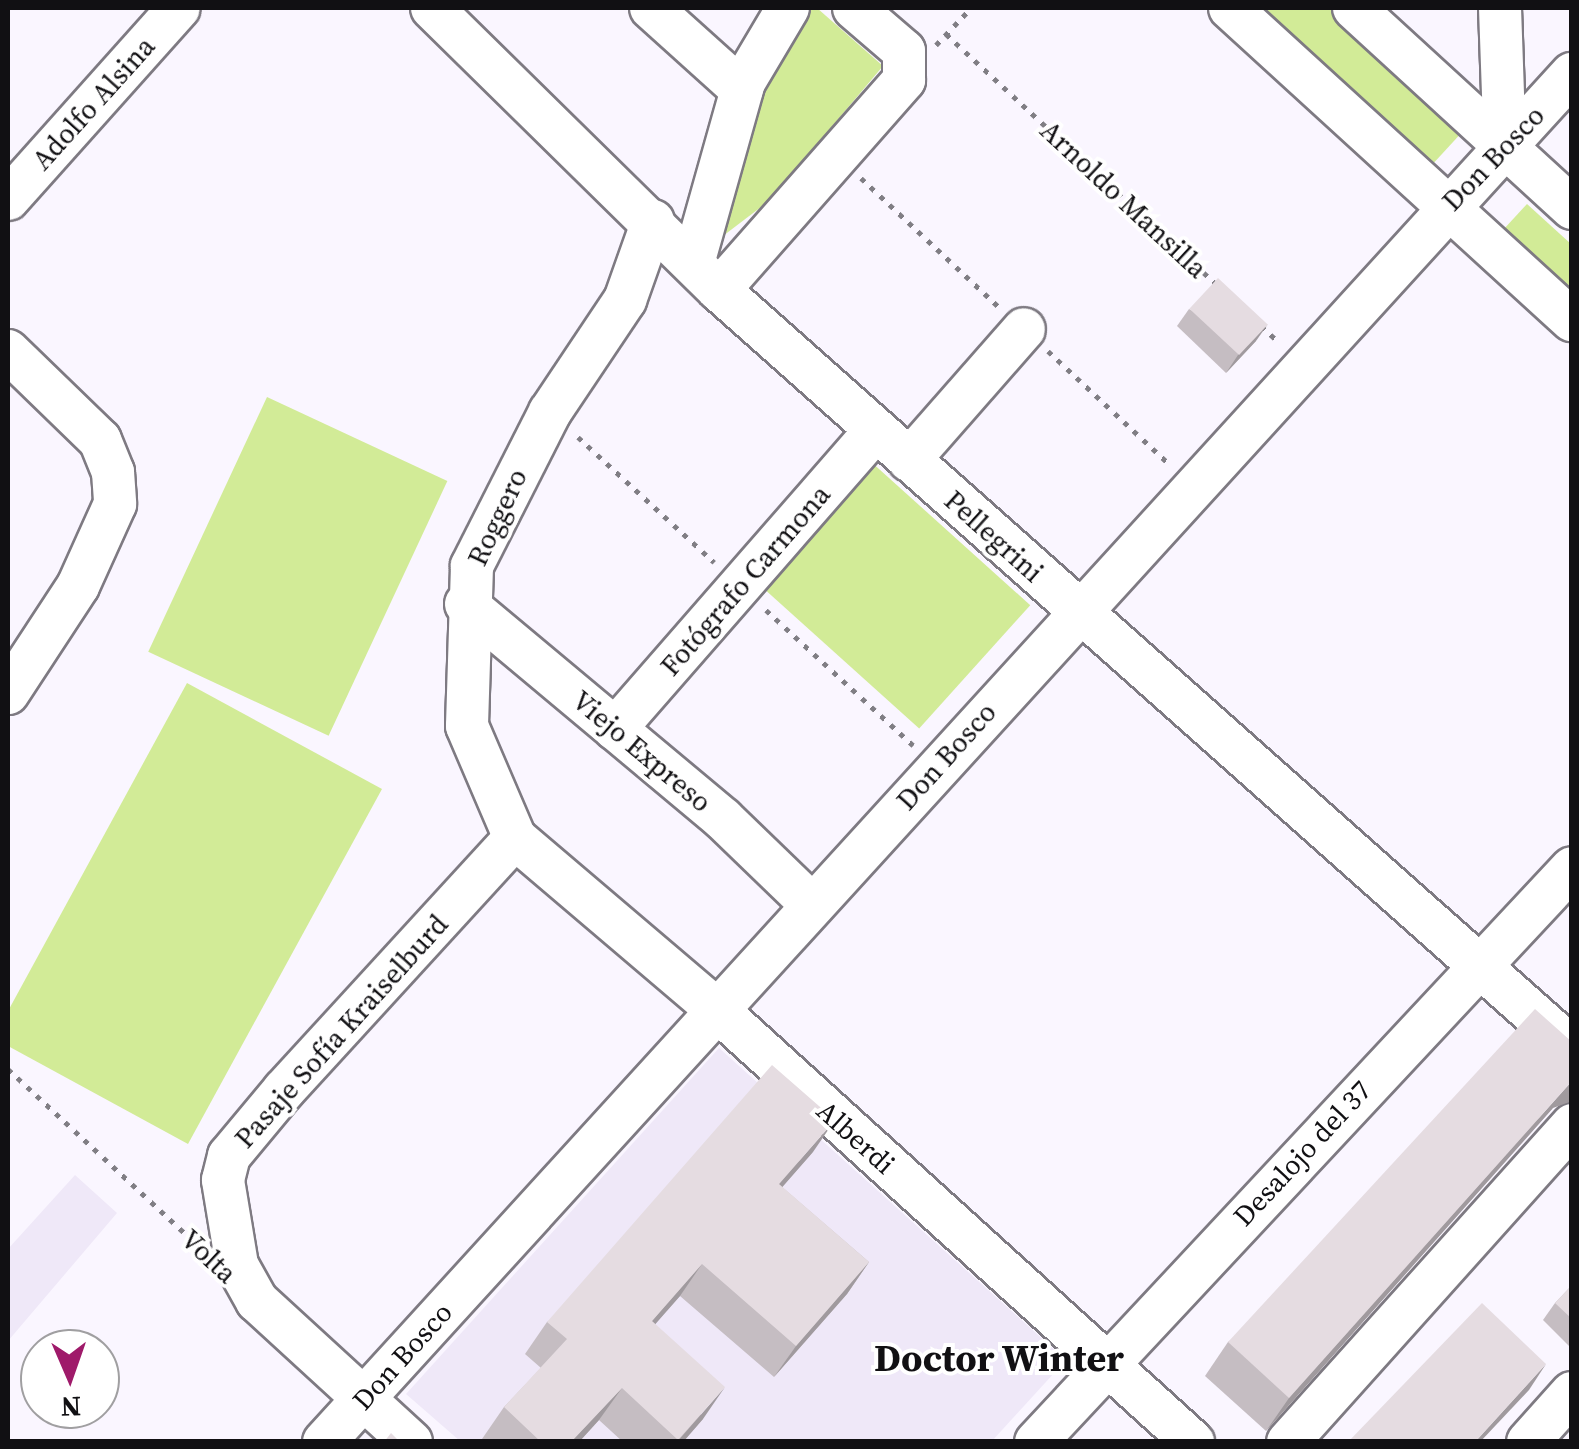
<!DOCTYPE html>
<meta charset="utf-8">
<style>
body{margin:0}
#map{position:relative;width:1579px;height:1449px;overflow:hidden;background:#faf6ff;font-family:"Source Serif 4",serif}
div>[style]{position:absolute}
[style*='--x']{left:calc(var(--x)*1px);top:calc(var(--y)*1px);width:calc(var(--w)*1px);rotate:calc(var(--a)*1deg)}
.built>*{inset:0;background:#efe8f8}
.green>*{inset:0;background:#d2eb97;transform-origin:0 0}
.path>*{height:5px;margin-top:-2.5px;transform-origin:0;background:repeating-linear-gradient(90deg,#807e84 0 5px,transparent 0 13px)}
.roads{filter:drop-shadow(2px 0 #7e7a82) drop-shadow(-2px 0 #7e7a82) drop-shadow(0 2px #7e7a82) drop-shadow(0 -2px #7e7a82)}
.minor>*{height:42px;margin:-21px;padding:0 21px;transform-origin:21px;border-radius:21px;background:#fff}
.wall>*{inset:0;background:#c5bdc2}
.shaded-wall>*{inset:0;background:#a09a9e}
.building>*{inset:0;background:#e5dce1;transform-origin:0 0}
span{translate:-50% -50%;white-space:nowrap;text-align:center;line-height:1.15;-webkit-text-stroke:8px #fff;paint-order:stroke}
.street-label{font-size:28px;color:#111013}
.district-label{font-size:38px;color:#111013;font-weight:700}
.frame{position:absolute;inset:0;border:10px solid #111013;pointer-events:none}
.north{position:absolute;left:20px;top:1329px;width:100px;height:100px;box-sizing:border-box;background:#fff;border:2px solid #a09fa1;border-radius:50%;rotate:178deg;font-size:28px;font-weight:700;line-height:40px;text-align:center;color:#111013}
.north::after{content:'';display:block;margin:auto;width:35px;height:45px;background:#9f1a6a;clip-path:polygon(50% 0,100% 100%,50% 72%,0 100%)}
</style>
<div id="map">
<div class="built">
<div style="clip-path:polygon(719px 1048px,1066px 1360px,992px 1441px,460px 1441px,406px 1394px)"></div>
<div style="clip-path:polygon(75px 1175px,117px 1213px,8px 1341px,8px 1249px)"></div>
</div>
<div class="green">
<div style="clip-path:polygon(804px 8px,817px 8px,883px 66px,769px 201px,719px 239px,754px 96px)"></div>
<div style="clip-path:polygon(1256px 8px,1332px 8px,1465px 129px,1430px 167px)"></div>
<div style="clip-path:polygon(1527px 204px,1571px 244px,1571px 291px,1503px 230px)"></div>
<div style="left:267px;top:397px;width:199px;height:281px;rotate:25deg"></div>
<div style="left:869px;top:460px;width:217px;height:166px;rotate:42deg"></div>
<div style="clip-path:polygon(187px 683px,382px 789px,188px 1144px,8px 1046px,8px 1011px)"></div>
</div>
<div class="path">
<div style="--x:946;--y:34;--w:368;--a:42.8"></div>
<div style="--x:936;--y:45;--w:51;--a:-46.6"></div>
<div style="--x:861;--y:178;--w:189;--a:43.1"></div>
<div style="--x:1261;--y:326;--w:24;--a:42"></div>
<div style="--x:1048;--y:351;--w:164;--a:43"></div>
<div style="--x:578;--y:437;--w:185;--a:42.6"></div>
<div style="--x:766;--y:610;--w:200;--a:42.6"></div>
<div style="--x:8;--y:1069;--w:257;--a:42.9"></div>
</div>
<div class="roads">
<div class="minor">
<div style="--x:432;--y:8;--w:402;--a:44.5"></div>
<div style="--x:719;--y:290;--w:1141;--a:41.63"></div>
<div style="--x:651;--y:8;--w:122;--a:42"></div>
<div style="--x:1230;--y:8;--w:463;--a:42.4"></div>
<div style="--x:1354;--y:8;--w:296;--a:42.5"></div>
<div style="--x:1500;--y:8;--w:140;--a:88"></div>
<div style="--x:8;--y:199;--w:256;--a:-48.2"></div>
<div style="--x:653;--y:221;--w:84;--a:109.5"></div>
<div style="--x:625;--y:300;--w:135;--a:123.8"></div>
<div style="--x:550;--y:412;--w:173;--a:116.9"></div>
<div style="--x:472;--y:566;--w:160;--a:91.8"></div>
<div style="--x:467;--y:726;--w:122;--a:66.8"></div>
<div style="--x:515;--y:838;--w:265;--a:40.4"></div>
<div style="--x:717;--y:1010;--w:643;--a:42.23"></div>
<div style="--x:694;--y:260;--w:185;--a:-74.3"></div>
<div style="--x:744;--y:82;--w:86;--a:-59.3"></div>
<div style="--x:719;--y:290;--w:280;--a:-48.6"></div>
<div style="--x:904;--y:80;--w:29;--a:-90"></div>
<div style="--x:904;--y:51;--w:66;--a:-139.3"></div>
<div style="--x:8;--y:351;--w:128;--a:44.1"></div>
<div style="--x:100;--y:440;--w:35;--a:68"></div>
<div style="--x:113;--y:472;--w:32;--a:86"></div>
<div style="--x:115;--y:504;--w:90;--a:114.3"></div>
<div style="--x:78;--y:586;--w:128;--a:123.2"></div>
<div style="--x:909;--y:460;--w:174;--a:-48.7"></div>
<div style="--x:466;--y:604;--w:335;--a:39.9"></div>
<div style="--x:723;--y:819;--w:122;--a:44"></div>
<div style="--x:615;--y:729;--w:397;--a:-48.9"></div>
<div style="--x:324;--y:1442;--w:1852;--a:-47.63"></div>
<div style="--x:411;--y:1442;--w:209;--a:-137.5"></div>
<div style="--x:257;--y:1301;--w:41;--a:-119.1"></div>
<div style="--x:237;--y:1265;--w:86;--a:-99.4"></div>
<div style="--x:223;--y:1180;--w:25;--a:-76"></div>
<div style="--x:229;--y:1156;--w:86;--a:-50.2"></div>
<div style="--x:284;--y:1090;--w:342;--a:-47.5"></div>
<div style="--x:1036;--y:1442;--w:785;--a:-46.96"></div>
<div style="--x:1288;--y:1442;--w:426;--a:-48.1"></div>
<div style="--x:1528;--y:1442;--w:66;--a:-48.1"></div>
</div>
</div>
<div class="wall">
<div style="clip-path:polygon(1189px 309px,1256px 341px,1226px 373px,1177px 326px)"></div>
<div style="clip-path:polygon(1553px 1108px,1266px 1431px,1205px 1376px,1228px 1342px)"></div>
<div style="clip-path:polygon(813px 1152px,782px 1187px,869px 1262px,847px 1294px,774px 1377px,680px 1296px,655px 1324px,703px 1419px,683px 1442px,623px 1442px,599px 1420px,579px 1442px,485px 1442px,482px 1439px,504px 1407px,541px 1368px,525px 1354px,547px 1322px)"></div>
<div style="clip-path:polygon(1572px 1285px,1572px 1344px,1569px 1346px,1543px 1320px,1555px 1303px)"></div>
</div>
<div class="shaded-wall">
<div style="clip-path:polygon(1268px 324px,1256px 341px,1226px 373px,1238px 355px)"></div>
<div style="clip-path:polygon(1572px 1081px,1572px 1101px,1553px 1108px,1266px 1431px,1289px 1398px)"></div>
<div style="clip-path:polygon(835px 1120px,813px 1152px,757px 1216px,779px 1184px)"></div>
<div style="clip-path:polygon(869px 1262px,847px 1294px,774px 1377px,796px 1346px)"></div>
<div style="clip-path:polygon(702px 1264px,680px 1296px,630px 1353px,652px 1321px)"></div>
<div style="clip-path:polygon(1546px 1364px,1529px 1390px,1480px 1442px,1475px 1442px)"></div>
<div style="clip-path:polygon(725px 1387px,703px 1419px,683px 1442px,677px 1442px)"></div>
<div style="clip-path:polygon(622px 1388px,599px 1420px,579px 1442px,571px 1442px)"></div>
</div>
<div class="building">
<div style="left:1218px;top:278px;width:68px;height:42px;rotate:43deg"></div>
<div style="clip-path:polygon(1535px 1009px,1572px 1042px,1572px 1081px,1289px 1398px,1228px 1342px)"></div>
<div style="clip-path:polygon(772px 1065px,835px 1120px,779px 1184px,869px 1262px,796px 1346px,702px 1264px,652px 1321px,725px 1387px,678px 1440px,622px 1388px,571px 1442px,541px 1442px,504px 1407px,567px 1339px,547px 1322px)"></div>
<div style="clip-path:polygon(1572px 1285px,1572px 1319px,1555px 1303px)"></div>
<div style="clip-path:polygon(1482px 1303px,1546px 1364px,1475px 1442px,1348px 1442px)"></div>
<div style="clip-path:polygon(391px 1433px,400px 1442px,384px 1442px)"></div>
</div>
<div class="street-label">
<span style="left:93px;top:103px;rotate:-48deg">Adolfo Alsina</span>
<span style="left:1493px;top:158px;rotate:-46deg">Don Bosco</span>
<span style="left:1124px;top:199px;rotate:43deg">Arnoldo Mansilla</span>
<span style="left:497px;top:517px;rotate:-65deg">Roggero</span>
<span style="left:994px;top:536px;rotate:42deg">Pellegrini</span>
<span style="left:745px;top:580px;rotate:-49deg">Fotógrafo Carmona</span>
<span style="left:642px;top:751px;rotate:40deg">Viejo Expreso</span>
<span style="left:946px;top:756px;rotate:-48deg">Don Bosco</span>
<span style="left:341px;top:1031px;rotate:-48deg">Pasaje Sofía Kraiselburd</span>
<span style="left:856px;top:1137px;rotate:42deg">Alberdi</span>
<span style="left:1302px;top:1153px;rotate:-47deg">Desalojo del 37</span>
<span style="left:209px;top:1256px;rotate:43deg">Volta</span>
<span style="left:402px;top:1356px;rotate:-48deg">Don Bosco</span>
</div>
<div class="district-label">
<span style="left:999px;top:1359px">Doctor Winter</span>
</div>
<div class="frame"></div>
<div class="north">N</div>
</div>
